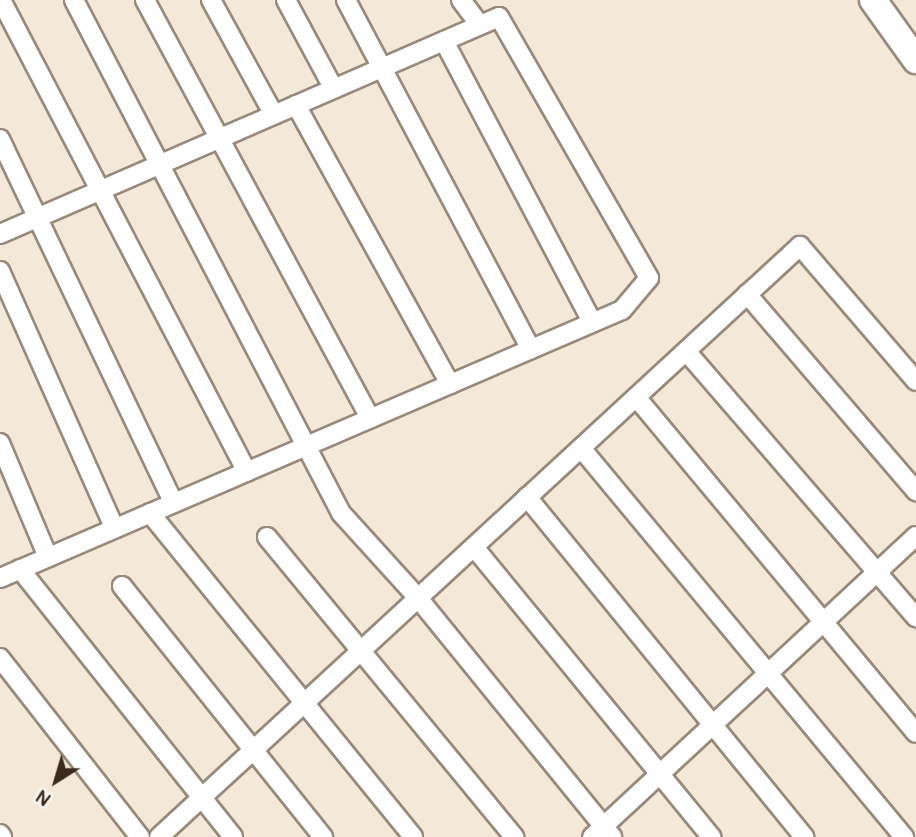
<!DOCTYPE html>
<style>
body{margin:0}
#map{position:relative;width:916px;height:837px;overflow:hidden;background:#f4e9d8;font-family:Pangolin,sans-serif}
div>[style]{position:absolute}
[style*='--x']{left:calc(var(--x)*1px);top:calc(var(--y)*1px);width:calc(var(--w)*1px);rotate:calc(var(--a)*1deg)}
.roads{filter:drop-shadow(2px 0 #988a7b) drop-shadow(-2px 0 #988a7b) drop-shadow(0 2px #988a7b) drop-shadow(0 -2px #988a7b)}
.street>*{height:18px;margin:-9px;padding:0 9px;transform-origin:9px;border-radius:9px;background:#fff}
.secondary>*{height:26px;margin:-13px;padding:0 13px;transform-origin:13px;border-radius:13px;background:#fff}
span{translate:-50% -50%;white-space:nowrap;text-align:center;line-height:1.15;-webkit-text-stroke:6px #f6f6f2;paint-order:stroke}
.north{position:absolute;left:21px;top:746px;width:70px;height:70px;-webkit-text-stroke:5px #f6f6f2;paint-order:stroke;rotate:217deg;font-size:19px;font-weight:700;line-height:28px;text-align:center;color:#3b2a1e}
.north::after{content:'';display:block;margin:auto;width:24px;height:32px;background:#3b2a1e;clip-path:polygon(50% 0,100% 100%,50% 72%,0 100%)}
</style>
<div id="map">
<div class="roads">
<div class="street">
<div style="--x:1;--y:0;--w:532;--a:62.47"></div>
<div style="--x:74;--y:0;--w:578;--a:62.5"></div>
<div style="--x:341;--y:513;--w:115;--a:47.8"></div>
<div style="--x:418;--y:598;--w:308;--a:50.9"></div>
<div style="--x:145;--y:0;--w:475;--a:61.7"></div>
<div style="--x:211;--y:0;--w:131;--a:61.3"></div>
<div style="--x:286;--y:0;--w:101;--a:61.7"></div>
<div style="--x:346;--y:0;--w:395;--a:62.1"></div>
<div style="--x:461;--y:0;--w:31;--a:53"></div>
<div style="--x:444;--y:41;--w:318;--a:62.2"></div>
<div style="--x:296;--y:105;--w:319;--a:61.1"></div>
<div style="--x:0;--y:139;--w:403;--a:64.5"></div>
<div style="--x:0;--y:234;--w:544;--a:-23.5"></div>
<div style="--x:499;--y:17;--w:301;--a:60.1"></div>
<div style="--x:649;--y:278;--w:42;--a:130.2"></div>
<div style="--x:622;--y:310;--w:677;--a:156.69"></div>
<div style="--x:0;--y:271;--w:282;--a:66"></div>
<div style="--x:747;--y:294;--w:260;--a:49.4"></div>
<div style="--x:686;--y:351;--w:352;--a:49.2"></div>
<div style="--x:636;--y:397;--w:437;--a:50.2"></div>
<div style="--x:0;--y:443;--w:124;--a:67.2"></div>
<div style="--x:581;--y:448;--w:506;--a:50.3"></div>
<div style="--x:527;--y:497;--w:439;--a:50.8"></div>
<div style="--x:150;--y:513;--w:417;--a:50.9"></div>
<div style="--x:267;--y:537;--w:389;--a:50.5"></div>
<div style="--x:474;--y:547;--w:375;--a:50.7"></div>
<div style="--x:20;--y:569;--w:342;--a:51.5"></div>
<div style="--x:122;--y:586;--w:322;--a:51.3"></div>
<div style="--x:0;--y:658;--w:227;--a:52"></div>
<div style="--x:0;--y:834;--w:4;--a:56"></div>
<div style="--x:159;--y:837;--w:872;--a:-42.68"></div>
<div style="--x:800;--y:246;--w:178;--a:49.3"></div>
<div style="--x:592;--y:837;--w:442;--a:-42.9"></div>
</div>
<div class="secondary">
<div style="--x:873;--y:0;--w:74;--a:54.4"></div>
</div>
</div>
<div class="north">N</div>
</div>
